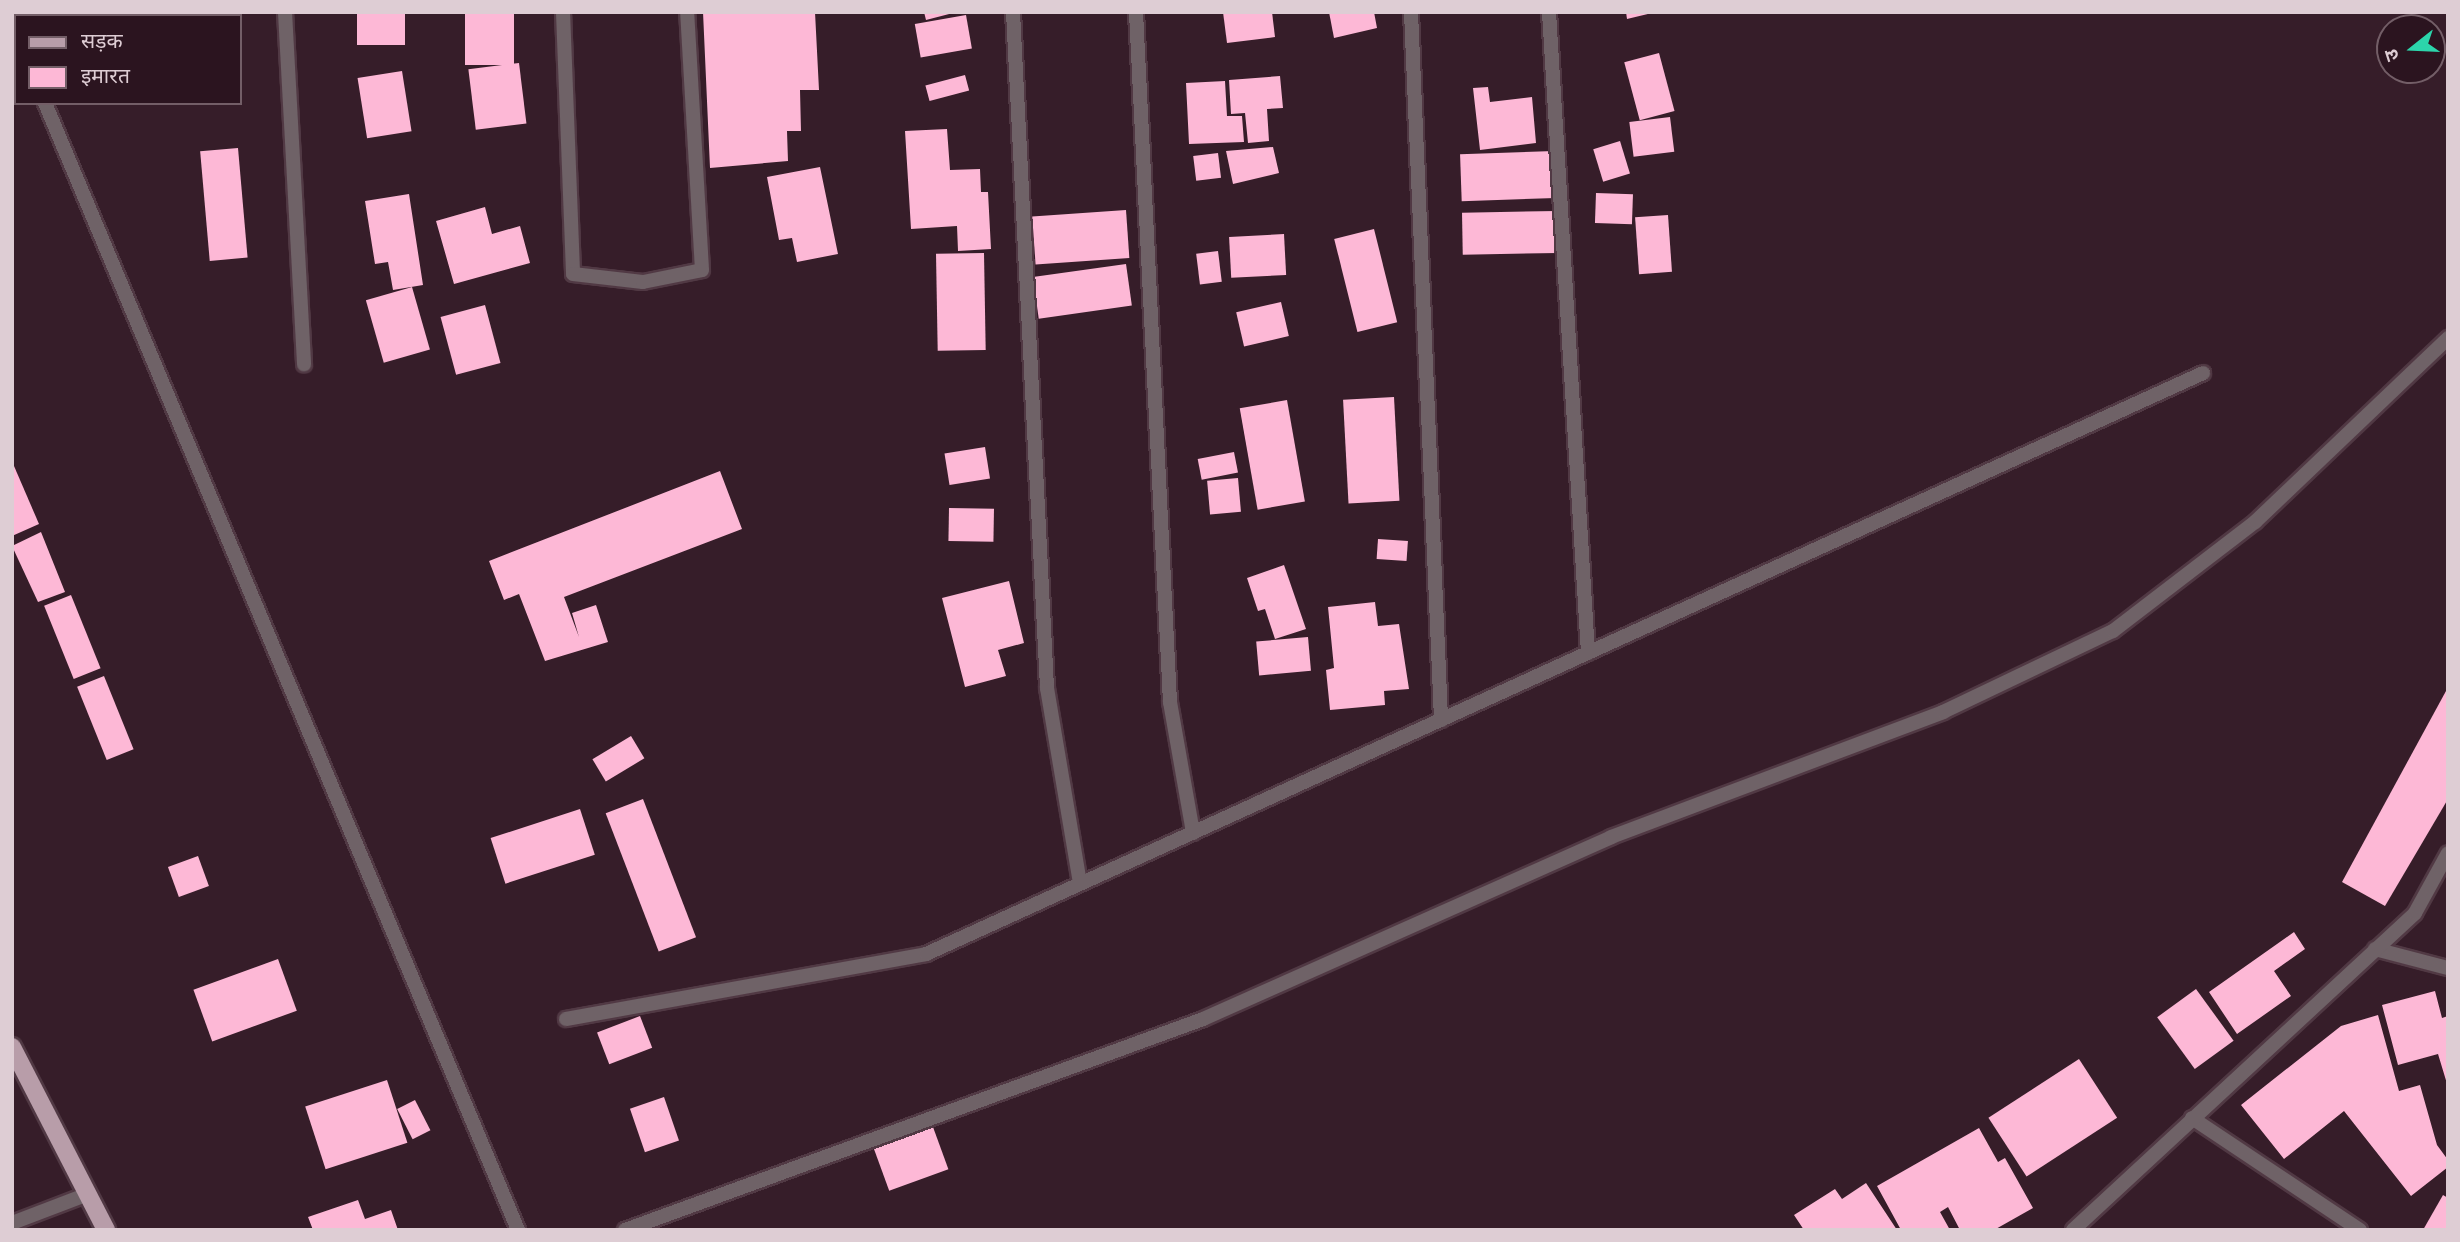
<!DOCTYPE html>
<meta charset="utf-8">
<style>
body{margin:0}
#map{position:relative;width:2460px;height:1242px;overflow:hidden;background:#361d29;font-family:"Alegreya Sans","Noto Sans Devanagari",sans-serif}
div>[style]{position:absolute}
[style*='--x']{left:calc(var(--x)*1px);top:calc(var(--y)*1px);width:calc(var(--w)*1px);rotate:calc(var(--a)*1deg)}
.building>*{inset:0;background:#fdb8d6;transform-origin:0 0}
.roads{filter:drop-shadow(2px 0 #513944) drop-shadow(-2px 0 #513944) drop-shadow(0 2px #513944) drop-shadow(0 -2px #513944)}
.lane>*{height:14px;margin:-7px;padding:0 7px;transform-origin:7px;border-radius:7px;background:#6f6267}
.street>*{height:14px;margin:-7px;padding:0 7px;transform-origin:7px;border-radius:7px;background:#6f6267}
.primary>*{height:18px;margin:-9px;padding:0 9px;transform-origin:9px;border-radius:9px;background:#b89da9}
span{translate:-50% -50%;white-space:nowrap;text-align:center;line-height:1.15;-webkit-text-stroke:7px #2b141f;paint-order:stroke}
.frame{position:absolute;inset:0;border:14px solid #decdd4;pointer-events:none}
.legend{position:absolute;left:14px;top:14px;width:228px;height:91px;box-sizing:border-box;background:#2b141f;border:2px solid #735e67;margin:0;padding:9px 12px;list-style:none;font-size:21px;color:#decdd4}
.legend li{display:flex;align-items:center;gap:14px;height:35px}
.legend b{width:35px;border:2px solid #735e67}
.north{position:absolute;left:2376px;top:14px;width:70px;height:70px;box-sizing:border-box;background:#2b141f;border:2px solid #735e67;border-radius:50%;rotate:252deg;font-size:19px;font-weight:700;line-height:28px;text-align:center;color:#decdd4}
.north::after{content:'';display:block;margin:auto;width:24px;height:32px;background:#2cd5ab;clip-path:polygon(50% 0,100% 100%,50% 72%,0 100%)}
</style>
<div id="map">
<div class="building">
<div style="left:357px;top:12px;width:48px;height:33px"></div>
<div style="left:465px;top:12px;width:49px;height:53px"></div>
<div style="clip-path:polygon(703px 12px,815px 12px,819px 90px,800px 90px,801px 131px,787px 131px,788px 161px,710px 168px)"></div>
<div style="clip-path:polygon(924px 12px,953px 12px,953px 13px,926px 20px)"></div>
<div style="clip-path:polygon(1223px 12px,1272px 12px,1275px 37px,1227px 43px)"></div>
<div style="clip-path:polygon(1329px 12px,1374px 12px,1377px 28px,1334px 38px)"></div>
<div style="clip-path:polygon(1626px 12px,1652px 12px,1652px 13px,1627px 19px)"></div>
<div style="left:966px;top:15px;width:34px;height:52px;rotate:80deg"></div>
<div style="left:1659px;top:53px;width:60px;height:36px;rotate:75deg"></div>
<div style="left:519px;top:63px;width:61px;height:51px;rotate:83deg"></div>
<div style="left:402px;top:71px;width:61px;height:45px;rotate:81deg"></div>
<div style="left:965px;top:75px;width:16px;height:41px;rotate:75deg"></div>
<div style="clip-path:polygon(1280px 76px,1283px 108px,1267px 109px,1269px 141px,1248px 143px,1245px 113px,1231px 114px,1229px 80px)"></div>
<div style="clip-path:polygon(1225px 81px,1227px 116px,1242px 116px,1244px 142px,1189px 144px,1186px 83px)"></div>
<div style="clip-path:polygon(1488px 87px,1490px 102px,1532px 97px,1536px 143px,1480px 150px,1473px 88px)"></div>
<div style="left:1670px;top:117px;width:35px;height:41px;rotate:83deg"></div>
<div style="clip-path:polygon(947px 129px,950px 170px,980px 169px,981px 192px,988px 192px,991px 249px,958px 251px,957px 226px,911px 229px,905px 131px)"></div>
<div style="left:1620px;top:141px;width:34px;height:28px;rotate:73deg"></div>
<div style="clip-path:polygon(1273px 147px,1279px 173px,1233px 184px,1226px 151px)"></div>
<div style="left:238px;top:148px;width:110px;height:38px;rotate:85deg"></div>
<div style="left:1554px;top:151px;width:47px;height:94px;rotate:88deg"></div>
<div style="left:1218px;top:153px;width:25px;height:25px;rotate:83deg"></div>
<div style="clip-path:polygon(820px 167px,838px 254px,797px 262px,792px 238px,779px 240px,767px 177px)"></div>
<div style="left:1596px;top:193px;width:37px;height:30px;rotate:2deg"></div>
<div style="clip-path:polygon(409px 194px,423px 285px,393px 290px,388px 262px,375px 264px,365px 201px)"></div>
<div style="clip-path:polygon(485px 207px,492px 234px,520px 226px,530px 263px,454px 284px,436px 221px)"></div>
<div style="left:1126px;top:210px;width:48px;height:94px;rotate:86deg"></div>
<div style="left:1557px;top:211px;width:42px;height:95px;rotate:89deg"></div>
<div style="left:1668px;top:215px;width:57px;height:33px;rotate:86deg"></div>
<div style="left:1374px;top:229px;width:96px;height:41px;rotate:76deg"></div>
<div style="left:1284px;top:234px;width:41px;height:55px;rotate:87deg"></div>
<div style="left:1218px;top:251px;width:31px;height:22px;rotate:83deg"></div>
<div style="left:984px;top:253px;width:97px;height:48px;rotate:89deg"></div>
<div style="left:1126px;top:264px;width:42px;height:94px;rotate:82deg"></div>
<div style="left:412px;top:287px;width:65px;height:48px;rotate:74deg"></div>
<div style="left:1281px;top:302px;width:35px;height:46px;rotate:77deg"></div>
<div style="left:485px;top:305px;width:60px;height:46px;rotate:75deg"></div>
<div style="left:1394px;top:397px;width:104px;height:51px;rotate:87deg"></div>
<div style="left:1287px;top:400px;width:103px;height:48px;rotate:80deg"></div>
<div style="left:985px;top:447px;width:32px;height:41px;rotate:81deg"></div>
<div style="left:1234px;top:452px;width:21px;height:37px;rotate:79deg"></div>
<div style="clip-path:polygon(14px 466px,39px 524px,12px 536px,12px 467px)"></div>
<div style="clip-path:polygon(720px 471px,742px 529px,564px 597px,579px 637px,572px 613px,596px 605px,608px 642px,545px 661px,519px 594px,504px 600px,489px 561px)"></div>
<div style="left:1238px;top:478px;width:34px;height:31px;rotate:85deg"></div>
<div style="left:949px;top:508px;width:45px;height:33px;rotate:1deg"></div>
<div style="clip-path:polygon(41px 532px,65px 592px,38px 602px,12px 546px)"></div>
<div style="left:1378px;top:539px;width:30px;height:20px;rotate:4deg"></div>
<div style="clip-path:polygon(1284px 565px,1306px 629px,1275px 639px,1265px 609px,1258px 611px,1247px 578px)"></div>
<div style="clip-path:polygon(1009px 581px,1024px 643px,998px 650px,1006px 676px,965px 687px,942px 598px)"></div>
<div style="left:71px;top:595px;width:79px;height:29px;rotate:68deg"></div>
<div style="clip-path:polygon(1375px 602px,1378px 626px,1399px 624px,1409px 689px,1384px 691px,1385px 705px,1330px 710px,1326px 670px,1334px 668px,1328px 607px)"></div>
<div style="left:1308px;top:637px;width:34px;height:52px;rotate:85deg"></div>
<div style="left:104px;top:676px;width:79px;height:29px;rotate:68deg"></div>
<div style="clip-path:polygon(2446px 691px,2448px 799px,2385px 906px,2342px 882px)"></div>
<div style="left:631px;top:736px;width:26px;height:45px;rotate:59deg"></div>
<div style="left:643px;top:799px;width:148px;height:40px;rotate:69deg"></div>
<div style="left:580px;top:809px;width:48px;height:94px;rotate:72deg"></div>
<div style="left:198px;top:856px;width:32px;height:32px;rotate:70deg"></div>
<div style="clip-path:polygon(2294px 932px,2305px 949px,2274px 971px,2291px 996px,2237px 1034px,2209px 992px)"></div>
<div style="left:278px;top:959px;width:55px;height:90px;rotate:70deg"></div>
<div style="left:2196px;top:989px;width:64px;height:48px;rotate:54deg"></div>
<div style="clip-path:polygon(2435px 991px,2442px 1018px,2448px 1016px,2448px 1087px,2438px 1054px,2398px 1065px,2382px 1005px)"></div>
<div style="clip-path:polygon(2378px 1015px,2399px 1091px,2420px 1085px,2437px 1145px,2448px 1160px,2448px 1167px,2411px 1196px,2344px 1111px,2284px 1159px,2241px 1105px,2341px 1026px)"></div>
<div style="left:640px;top:1016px;width:34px;height:46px;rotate:69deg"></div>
<div style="left:2079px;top:1059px;width:70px;height:108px;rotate:57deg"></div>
<div style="left:387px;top:1080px;width:66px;height:86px;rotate:72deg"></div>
<div style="left:664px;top:1097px;width:46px;height:36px;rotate:71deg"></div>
<div style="left:415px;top:1100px;width:34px;height:20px;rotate:63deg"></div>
<div style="left:933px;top:1127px;width:45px;height:63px;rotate:70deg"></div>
<div style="clip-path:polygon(1979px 1128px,1998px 1162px,2005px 1158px,2033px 1208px,1994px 1230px,1960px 1230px,1948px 1207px,1940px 1212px,1950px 1230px,1901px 1230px,1877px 1186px)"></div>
<div style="clip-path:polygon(1866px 1183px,1897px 1230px,1804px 1230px,1794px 1215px,1835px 1189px,1842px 1199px)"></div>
<div style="clip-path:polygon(2443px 1195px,2448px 1198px,2448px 1230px,2423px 1230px)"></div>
<div style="clip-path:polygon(358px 1200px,365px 1219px,391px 1210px,398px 1230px,313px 1230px,308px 1217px)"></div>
</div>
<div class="roads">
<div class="lane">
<div style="--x:12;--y:1223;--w:81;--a:-20.9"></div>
</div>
<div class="street">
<div style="--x:285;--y:12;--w:353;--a:86.9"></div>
<div style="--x:563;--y:12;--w:262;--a:87.8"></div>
<div style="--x:573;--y:274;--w:70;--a:6.5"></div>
<div style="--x:643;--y:282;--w:60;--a:-11.5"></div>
<div style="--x:702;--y:270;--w:258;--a:-93.3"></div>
<div style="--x:1013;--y:12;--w:677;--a:87.12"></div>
<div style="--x:1047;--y:688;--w:198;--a:80.4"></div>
<div style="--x:1136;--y:12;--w:691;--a:87.18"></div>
<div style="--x:1170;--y:702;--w:133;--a:80"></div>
<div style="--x:1411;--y:12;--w:709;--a:87.57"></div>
<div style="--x:1549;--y:12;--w:642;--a:86.52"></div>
<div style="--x:12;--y:13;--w:11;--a:68"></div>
<div style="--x:45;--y:103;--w:1222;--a:67.23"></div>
<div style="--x:2375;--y:949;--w:75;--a:14.6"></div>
<div style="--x:566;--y:1019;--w:366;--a:-10.2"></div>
<div style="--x:926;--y:954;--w:1403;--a:-24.46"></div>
<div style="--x:2192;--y:1118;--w:202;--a:33.7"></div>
<div style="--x:625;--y:1230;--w:615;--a:-20.05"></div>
<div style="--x:1203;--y:1019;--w:447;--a:-24"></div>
<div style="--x:1611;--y:837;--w:355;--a:-20.6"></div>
<div style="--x:1943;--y:712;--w:188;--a:-25.5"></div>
<div style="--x:2113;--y:631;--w:179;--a:-37.5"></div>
<div style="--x:2255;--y:522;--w:267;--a:-43.6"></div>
<div style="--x:2073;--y:1230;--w:466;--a:-42.8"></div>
<div style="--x:2415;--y:913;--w:68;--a:-61.2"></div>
</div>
<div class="primary">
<div style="--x:12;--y:1047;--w:206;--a:62.8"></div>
</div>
</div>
<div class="frame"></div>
<ul class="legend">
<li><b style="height:9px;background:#b89da9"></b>सड़क</li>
<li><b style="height:19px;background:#fdb8d6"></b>इमारत</li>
</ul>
<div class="north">उ</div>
</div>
